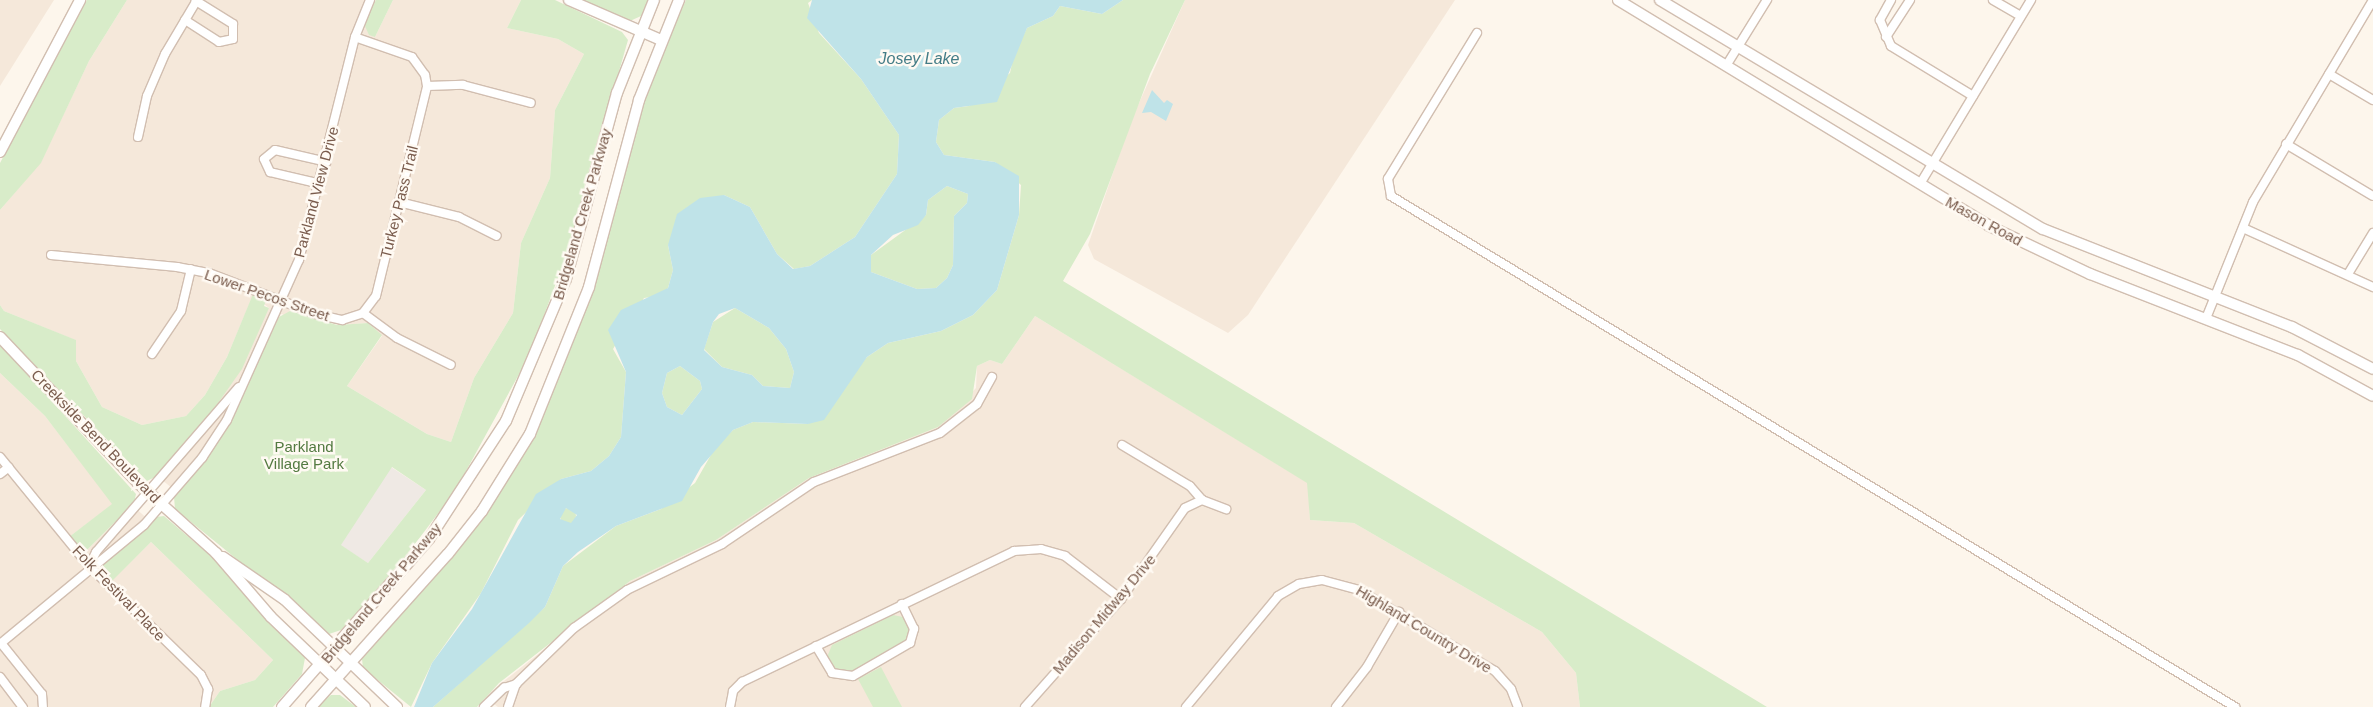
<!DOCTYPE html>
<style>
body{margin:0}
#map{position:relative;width:2373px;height:707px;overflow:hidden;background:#fdf6ec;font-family:Arial,sans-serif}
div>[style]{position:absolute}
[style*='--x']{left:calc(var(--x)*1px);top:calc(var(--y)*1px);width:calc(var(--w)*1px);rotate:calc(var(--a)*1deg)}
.residential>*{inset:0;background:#f5e8da}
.industrial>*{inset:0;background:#efe9e4}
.green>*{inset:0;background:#d8ecc9}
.round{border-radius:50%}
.water>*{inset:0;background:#bfe3e8}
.roads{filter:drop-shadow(1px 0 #d1beb0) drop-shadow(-1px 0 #d1beb0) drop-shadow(0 1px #d1beb0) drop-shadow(0 -1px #d1beb0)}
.street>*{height:8px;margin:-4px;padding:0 4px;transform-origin:4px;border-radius:4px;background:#fff}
.secondary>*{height:10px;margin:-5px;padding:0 5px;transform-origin:5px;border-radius:5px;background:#fff}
span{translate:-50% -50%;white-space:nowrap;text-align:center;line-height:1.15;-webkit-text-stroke:5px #fffaf3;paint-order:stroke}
.street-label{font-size:15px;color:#7a5c4d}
.park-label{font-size:15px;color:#537a41}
.water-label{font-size:16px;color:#437c86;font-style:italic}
</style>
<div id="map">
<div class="residential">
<div style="clip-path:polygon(0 0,54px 0,0 86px)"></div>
<div style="clip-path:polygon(127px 0,376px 0,375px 37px,393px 0,521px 0,507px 28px,558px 39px,584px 54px,555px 110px,550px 178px,521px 243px,513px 313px,474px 378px,451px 442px,427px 434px,347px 386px,382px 336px,368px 323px,338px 325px,290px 311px,287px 316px,281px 314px,231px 419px,177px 492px,157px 476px,269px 308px,253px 295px,227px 357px,205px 395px,186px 416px,142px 425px,102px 407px,76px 361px,75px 340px,4px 311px,0 305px,0 210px,41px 162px,89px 61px)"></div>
<div style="clip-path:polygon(1185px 0,1455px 0,1248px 315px,1228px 333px,1094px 259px,1088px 245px,1131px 121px)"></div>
<div style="clip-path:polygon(1035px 316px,1308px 483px,1310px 520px,1354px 523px,1542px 632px,1576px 673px,1580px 707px,498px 707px,484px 697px,630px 581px,716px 540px,809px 478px,938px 427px,976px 388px,977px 366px,990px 360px,1002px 364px)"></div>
<div style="clip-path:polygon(0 373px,45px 416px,113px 504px,69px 537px,87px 550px,132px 505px,151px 522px,115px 553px,112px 580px,151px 542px,273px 660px,255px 680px,220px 691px,209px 707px,0 707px)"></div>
</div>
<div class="industrial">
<div style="clip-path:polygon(391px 467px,426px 490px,368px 563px,340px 545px)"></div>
</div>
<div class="green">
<div style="clip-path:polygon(87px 0,127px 0,89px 61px,41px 163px,0 210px,0 163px)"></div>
<div style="clip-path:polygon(376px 0,393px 0,375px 37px,369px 35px,364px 24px)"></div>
<div style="clip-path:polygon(evenodd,521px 0,555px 0,622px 32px,628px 40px,566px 256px,529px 356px,455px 491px,393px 573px,341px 630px,329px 634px,175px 509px,174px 497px,231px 419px,279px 317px,290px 311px,337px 325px,368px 323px,382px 335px,347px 386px,427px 434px,451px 442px,474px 378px,513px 313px,521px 243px,550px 178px,555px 110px,584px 54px,558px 39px,507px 28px,521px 0,392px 467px,426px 490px,368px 563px,341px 545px,392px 467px)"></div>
<div style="clip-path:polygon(580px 0,649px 0,641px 16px,630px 21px)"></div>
<div style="clip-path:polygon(686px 0,812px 0,808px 3px,819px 33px,861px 79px,899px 135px,897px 174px,855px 237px,810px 266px,794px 269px,777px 254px,750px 207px,724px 195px,668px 245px,673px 270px,668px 288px,658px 296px,644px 298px,613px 349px,626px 372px,621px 437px,609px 456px,591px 471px,561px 479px,518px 520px,481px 593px,432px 663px,411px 707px,363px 668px,362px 659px,455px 552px,549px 401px,597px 275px,631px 136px,657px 64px)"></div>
<div style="clip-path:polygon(1123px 0,1185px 0,1150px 74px,1090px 234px,1063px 281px,1767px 707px,1580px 707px,1576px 673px,1542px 632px,1354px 523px,1310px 520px,1307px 483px,1035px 316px,1002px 364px,990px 360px,977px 366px,972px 399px,938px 427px,809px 478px,716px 540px,630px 581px,499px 683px,477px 707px,433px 707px,545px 607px,563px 566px,616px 526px,661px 509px,695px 483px,716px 446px,733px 430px,753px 422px,808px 424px,867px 357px,888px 343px,941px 331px,973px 315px,997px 290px,1019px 215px,1021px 185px,995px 162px,944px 155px,936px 142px,939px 120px,954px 108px,969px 106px,1010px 73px,1014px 54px,1027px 28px,1053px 16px,1060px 6px,1102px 14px)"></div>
<div style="clip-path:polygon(947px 186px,968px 194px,967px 203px,954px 216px,953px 265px,947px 278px,936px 288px,917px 289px,871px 272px,871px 255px,926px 215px,928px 200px)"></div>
<div style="clip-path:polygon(253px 294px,266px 301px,264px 306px,269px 308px,242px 369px,199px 430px,157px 476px,147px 481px,0 329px,0 305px,4px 311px,76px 340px,76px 361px,102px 407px,142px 425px,186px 416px,205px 395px,227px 357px)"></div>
<div style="clip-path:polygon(735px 308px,769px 328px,786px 349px,794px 372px,790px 388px,763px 386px,752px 375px,722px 367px,704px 349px,713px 322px)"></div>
<div style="clip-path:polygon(0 344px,136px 494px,134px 503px,87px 550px,79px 549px,69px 537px,112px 504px,45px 416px,0 373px)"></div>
<div style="clip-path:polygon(680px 366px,700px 381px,702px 389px,682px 415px,667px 407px,662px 393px,667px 373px)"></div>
<div class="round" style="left:560px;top:508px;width:16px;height:16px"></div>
<div style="clip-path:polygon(164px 516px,213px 558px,305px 658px,302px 674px,273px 707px,209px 707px,220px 691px,255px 680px,273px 660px,151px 542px,112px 581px,104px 572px,103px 564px,156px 517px)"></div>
<div style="clip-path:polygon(893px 615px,903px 617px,910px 630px,905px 643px,849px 673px,833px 668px,827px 657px,832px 645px)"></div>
<div style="clip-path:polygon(881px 667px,902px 707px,873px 707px,858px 679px)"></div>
<div style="clip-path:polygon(331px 695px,340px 695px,356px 707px,317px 707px)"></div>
</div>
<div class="water">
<div style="clip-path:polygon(evenodd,812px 0,1123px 0,1102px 14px,1060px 6px,1053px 16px,1027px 28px,997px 102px,954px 108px,939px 120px,936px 142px,944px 155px,995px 162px,1019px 176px,1019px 215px,997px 290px,973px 315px,941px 331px,888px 343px,867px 357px,824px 420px,808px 424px,753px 422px,733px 430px,701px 467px,682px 501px,616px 526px,578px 552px,563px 566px,545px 607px,529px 623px,433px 707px,414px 707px,432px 663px,472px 609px,536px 494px,561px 479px,591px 471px,609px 456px,621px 437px,626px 372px,608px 330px,621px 310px,668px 288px,673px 270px,668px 245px,677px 214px,700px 198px,724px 195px,750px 207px,777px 254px,793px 269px,810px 266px,855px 237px,897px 174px,899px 135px,861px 79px,807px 18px,812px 0,947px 186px,968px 194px,967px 203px,954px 216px,953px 265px,947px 278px,936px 288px,917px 289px,871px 272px,871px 255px,893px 235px,918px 225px,926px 215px,928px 200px,947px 186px,812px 0,735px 308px,769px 328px,786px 349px,794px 372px,790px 388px,763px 386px,752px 375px,722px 367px,704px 350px,713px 322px,719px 314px,735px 308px,812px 0,680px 366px,700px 381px,702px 389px,682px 415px,667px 407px,662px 393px,667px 373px,680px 366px,812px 0,566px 508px,577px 515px,571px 523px,560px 519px,566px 508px)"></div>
<div style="clip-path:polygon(1152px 90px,1164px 103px,1167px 100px,1173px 104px,1166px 121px,1151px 112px,1142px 113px)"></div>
</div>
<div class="roads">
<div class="street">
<div style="--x:1891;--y:0;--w:23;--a:119"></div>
<div style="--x:1880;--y:20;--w:28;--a:67"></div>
<div style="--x:1891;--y:46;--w:96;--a:31.4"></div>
<div style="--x:1993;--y:0;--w:32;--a:30"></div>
<div style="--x:185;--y:20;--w:40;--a:32.9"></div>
<div style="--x:219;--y:42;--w:14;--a:-12"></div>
<div style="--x:233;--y:39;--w:15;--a:-90"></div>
<div style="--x:233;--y:24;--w:44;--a:-148.1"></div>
<div style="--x:1477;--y:33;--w:171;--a:121.4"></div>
<div style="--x:1388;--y:179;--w:17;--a:80"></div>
<div style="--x:1391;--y:196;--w:987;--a:31.19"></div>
<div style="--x:1886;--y:37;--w:44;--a:-57"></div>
<div style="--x:1726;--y:66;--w:78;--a:-58.2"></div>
<div style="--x:2329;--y:74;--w:51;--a:30.6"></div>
<div style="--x:427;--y:86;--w:36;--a:-2"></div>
<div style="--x:463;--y:85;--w:70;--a:14.8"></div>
<div style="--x:138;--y:137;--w:42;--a:-77.6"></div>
<div style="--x:147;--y:96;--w:46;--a:-66.8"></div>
<div style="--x:165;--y:54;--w:63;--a:-59.3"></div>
<div style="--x:2286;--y:144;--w:101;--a:30.9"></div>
<div style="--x:321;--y:184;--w:52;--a:-166.8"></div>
<div style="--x:270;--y:172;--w:14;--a:-115"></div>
<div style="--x:264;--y:159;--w:14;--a:-39"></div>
<div style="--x:275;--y:150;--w:53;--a:13"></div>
<div style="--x:1920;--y:184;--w:215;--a:-58.9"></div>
<div style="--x:399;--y:202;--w:62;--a:14"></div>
<div style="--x:459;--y:217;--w:42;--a:26.6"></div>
<div style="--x:2243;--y:228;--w:143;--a:24.4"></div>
<div style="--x:51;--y:255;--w:127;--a:5.4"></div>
<div style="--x:177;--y:267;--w:33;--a:11"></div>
<div style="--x:209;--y:273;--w:115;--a:21"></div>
<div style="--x:316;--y:314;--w:27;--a:13"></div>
<div style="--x:342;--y:320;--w:22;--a:-18"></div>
<div style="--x:363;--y:313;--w:21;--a:-53"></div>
<div style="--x:376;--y:296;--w:216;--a:-76.3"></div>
<div style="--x:427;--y:86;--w:11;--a:-100"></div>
<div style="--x:425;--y:75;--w:22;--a:-126"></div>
<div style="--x:412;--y:57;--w:60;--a:-160.7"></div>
<div style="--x:2348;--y:274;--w:48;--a:-58.6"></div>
<div style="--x:363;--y:313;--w:42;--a:36.3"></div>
<div style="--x:397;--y:338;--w:60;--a:26.6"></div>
<div style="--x:2207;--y:316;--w:123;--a:-68"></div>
<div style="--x:2253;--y:202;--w:235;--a:-59.3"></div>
<div style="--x:152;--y:354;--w:52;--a:-56"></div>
<div style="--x:181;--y:311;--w:43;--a:-76.6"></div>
<div style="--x:1122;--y:445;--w:79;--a:31.1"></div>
<div style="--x:1190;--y:486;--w:18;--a:49"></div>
<div style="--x:1202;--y:500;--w:26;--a:21"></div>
<div style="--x:0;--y:457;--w:141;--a:50.8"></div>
<div style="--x:89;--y:566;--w:156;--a:44.2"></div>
<div style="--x:201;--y:675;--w:16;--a:63"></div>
<div style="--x:208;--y:689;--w:18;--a:99"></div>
<div style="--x:0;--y:474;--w:11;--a:-38"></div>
<div style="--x:89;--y:566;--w:16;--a:-63"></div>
<div style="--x:96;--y:552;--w:218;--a:-49.1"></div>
<div style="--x:1;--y:643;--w:65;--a:51.2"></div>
<div style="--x:42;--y:694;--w:13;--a:86"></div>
<div style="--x:0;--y:644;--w:187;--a:-39.6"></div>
<div style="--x:144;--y:525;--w:89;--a:-49.1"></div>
<div style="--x:202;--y:458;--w:45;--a:-56.7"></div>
<div style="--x:227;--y:420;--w:175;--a:-65.8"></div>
<div style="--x:299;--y:260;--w:230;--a:-75.9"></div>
<div style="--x:355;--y:37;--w:40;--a:-68"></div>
<div style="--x:816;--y:646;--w:31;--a:59"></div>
<div style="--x:832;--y:673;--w:21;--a:8"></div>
<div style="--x:853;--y:676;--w:66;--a:-30.1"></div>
<div style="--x:910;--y:643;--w:15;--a:-74"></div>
<div style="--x:914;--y:629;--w:28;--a:-116"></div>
<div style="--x:0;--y:677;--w:38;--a:53"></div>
<div style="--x:484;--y:707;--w:28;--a:-44"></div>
<div style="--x:504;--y:688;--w:13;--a:-18"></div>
<div style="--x:516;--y:684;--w:81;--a:-44"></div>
<div style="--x:574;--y:628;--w:65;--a:-35.6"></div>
<div style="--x:627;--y:590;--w:106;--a:-25.8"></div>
<div style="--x:722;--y:544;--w:111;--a:-34"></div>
<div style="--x:814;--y:482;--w:135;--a:-21.3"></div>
<div style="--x:940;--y:433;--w:47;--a:-38.1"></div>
<div style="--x:977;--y:404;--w:31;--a:-61"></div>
<div style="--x:508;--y:707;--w:24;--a:-71"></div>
<div style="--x:730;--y:707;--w:16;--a:-79"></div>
<div style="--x:733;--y:691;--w:13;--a:-45"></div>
<div style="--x:742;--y:682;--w:302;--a:-25.7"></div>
<div style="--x:1014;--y:551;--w:27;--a:-4"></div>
<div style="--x:1041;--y:549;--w:25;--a:16"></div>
<div style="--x:1065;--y:556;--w:71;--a:37.5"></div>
<div style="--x:1025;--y:707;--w:144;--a:-48.4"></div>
<div style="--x:1121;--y:599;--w:111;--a:-54.9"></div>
<div style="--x:1185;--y:508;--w:19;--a:-25"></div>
<div style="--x:1186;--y:707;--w:144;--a:-50.3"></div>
<div style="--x:1278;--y:596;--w:24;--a:-30"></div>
<div style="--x:1299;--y:584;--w:23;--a:-10"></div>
<div style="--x:1322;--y:580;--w:38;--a:15"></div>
<div style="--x:1359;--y:590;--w:158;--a:30.8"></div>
<div style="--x:1495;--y:671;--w:24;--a:48"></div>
<div style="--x:1511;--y:689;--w:19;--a:69"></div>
<div style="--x:1336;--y:707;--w:51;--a:-52.2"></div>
<div style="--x:1367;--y:667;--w:64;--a:-59.8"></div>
</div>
<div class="secondary">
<div style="--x:569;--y:0;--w:100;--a:23.5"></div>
<div style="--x:1618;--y:0;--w:434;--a:31.3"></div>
<div style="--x:1989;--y:226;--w:112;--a:25.4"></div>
<div style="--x:2090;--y:274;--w:223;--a:21.3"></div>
<div style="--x:2298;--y:355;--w:85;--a:28.7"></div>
<div style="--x:1660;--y:0;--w:446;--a:30.9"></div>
<div style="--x:2043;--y:229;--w:268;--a:21.5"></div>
<div style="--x:2292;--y:327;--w:91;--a:27.4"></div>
<div style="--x:0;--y:152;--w:172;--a:-62.2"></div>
<div style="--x:0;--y:337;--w:201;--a:46.6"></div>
<div style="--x:138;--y:483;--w:105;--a:41.9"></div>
<div style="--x:216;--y:553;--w:84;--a:49.3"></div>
<div style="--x:271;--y:617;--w:130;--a:43.8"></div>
<div style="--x:223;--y:557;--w:75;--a:34.7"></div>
<div style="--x:285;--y:600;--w:155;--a:43.7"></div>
<div style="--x:282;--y:707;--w:223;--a:-48.8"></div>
<div style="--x:429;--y:539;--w:141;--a:-56.9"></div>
<div style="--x:506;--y:421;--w:154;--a:-67.1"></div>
<div style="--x:566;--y:279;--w:193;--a:-74.7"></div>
<div style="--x:617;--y:93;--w:100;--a:-68.3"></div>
<div style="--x:311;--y:707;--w:205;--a:-48.2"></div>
<div style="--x:448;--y:554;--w:55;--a:-51.7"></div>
<div style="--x:482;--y:511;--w:91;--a:-58.1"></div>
<div style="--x:530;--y:434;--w:158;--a:-68.1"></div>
<div style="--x:589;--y:287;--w:194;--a:-75"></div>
<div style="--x:639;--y:100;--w:108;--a:-68.2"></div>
</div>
</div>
<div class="street-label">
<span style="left:316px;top:192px;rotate:-75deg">Parkland View Drive</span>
<span style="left:399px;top:202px;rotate:-76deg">Turkey Pass Trail</span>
<span style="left:582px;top:214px;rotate:-74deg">Bridgeland Creek Parkway</span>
<span style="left:1984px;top:221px;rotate:29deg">Mason Road</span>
<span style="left:267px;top:295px;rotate:19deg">Lower Pecos Street</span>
<span style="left:96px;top:436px;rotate:46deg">Creekside Bend Boulevard</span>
<span style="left:119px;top:593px;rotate:46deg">Folk Festival Place</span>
<span style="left:381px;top:593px;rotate:-50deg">Bridgeland Creek Parkway</span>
<span style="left:1104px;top:614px;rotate:-50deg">Madison Midway Drive</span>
<span style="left:1424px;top:629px;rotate:31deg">Highland Country Drive</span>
</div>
<div class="park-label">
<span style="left:304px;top:455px">Parkland<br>Village Park</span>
</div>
<div class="water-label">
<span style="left:919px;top:59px">Josey Lake</span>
</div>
</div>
